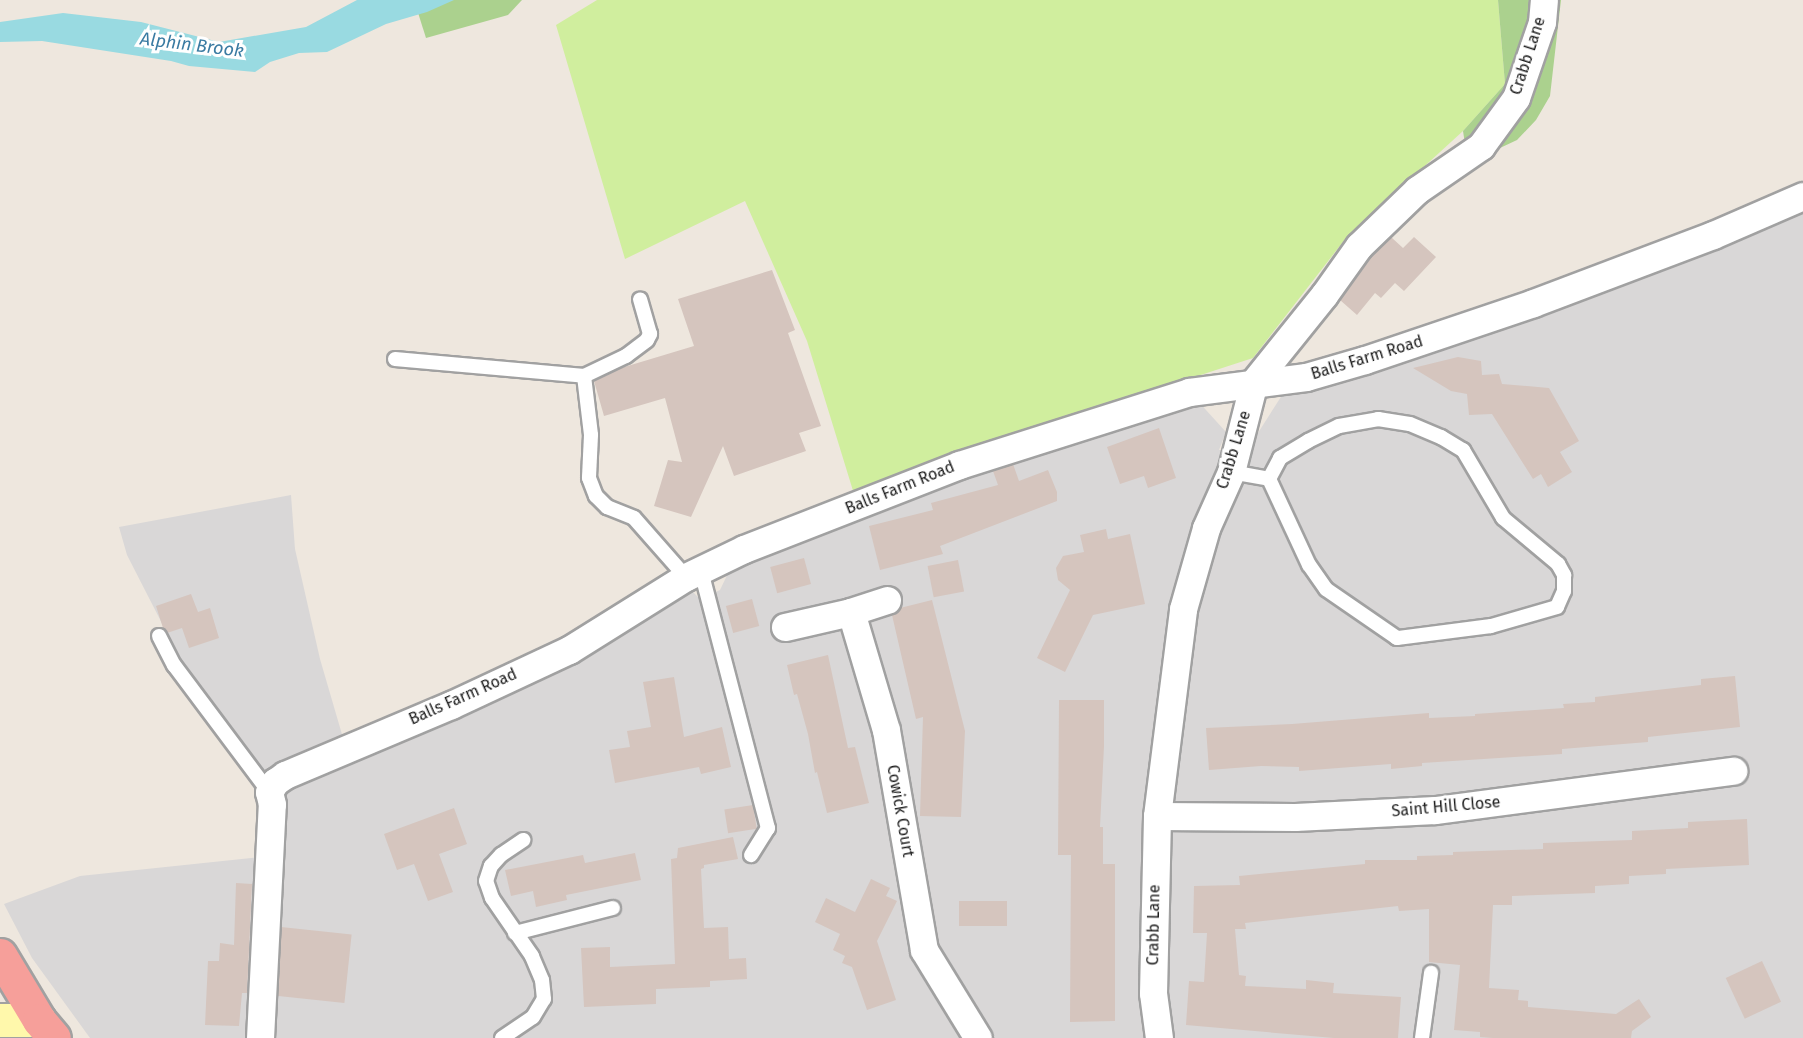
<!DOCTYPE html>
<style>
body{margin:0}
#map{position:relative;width:1803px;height:1038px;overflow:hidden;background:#eee7de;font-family:"Fira Sans",sans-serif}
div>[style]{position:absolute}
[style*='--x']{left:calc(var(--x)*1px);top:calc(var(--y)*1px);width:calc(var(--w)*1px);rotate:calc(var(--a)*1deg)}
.residential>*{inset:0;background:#d9d7d7}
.grass>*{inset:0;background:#d0ee9e}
.forest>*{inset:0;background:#abd18e}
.water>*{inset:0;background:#99dae1}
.building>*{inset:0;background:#d5c5be;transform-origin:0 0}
.roads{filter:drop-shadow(2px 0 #a1a1a1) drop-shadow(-2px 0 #a1a1a1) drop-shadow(0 2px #a1a1a1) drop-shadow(0 -2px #a1a1a1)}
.service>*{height:14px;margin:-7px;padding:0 7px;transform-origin:7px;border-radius:7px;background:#fff}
.minor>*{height:27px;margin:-13.5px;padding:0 13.5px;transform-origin:13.5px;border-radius:13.5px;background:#fff}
.secondary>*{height:33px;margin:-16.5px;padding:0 16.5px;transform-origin:16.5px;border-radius:16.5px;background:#fff8ab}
.trunk>*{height:33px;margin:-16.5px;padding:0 16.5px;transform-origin:16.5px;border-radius:16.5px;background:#f69f9a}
span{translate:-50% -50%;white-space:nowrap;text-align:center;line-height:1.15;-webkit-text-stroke:6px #fff;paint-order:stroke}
.street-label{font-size:16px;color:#1a1a1a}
.water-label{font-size:18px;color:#3a7ba2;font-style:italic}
</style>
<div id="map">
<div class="residential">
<div style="clip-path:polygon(1803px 209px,1803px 1038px,90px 1038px,32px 958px,4px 904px,80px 876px,281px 855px,280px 792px,193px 684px,127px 555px,119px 527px,291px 495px,295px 549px,320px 659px,348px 755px,680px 592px,693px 592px,700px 599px,720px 590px,732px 565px,1049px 445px,1196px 399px,1226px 432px,1219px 450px,1247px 450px,1286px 389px)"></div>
</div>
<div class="grass">
<div style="clip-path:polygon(597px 0,1498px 0,1505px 84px,1463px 131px,1346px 238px,1253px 358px,1056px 422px,854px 494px,807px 341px,745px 201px,625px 259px,556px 25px)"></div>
</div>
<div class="forest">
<div style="clip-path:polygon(414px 0,522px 0,508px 15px,426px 38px)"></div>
<div style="clip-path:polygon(1498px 0,1561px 0,1550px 96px,1536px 120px,1517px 140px,1468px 163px,1463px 131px,1505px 84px)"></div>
</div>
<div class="water">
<div style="clip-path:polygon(357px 0,454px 0,427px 12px,386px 24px,327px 52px,299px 53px,270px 62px,255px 72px,189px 66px,171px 61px,42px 41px,0 42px,0 22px,63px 13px,141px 22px,219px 42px,306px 27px)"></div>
</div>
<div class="building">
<div style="clip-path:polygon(1391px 237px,1403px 248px,1414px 237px,1436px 257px,1404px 291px,1395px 283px,1381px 298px,1375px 293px,1357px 315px,1340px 300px,1371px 256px)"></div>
<div style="clip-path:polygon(772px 270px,795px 330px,788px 333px,821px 426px,799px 433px,806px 451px,734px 476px,723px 446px,691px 517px,654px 506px,668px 460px,682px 462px,665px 398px,604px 416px,594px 381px,621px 368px,694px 346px,678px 299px)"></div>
<div style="clip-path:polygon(1458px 357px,1481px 361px,1482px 375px,1499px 374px,1502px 384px,1549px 388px,1579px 441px,1560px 452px,1572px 472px,1548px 487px,1541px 474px,1533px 479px,1492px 414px,1469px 415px,1467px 394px,1451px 391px,1413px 368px)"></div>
<div style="clip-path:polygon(1159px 428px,1176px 478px,1148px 488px,1144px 476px,1120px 484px,1107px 447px)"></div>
<div style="clip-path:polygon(1013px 464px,1019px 481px,1048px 470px,1057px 492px,1057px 501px,940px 546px,943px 554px,880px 570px,869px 526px,933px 510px,931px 503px,998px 485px,993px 471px)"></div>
<div style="clip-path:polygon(1106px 529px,1108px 539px,1130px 534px,1145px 604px,1093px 615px,1065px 672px,1037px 658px,1070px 590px,1058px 580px,1056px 568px,1063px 556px,1084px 552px,1080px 535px)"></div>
<div style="left:804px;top:558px;width:27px;height:35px;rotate:75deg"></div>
<div style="left:958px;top:560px;width:32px;height:31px;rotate:79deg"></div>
<div style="clip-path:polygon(191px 594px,198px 612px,210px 608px,219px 638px,189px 648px,182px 628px,167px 633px,163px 628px,156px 606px)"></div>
<div style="left:752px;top:599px;width:28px;height:27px;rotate:75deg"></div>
<div style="clip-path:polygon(932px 600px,965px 731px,961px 817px,920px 816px,923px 717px,916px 719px,892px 615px,900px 608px)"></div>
<div style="clip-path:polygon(828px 655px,848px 748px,855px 747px,869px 803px,827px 813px,817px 772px,815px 773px,808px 734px,797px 694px,794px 695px,787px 665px)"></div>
<div style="clip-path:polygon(1735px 676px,1740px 727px,1648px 737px,1648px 742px,1562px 749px,1562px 754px,1422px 763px,1422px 766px,1391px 769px,1391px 764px,1299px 771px,1299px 767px,1261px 766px,1209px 770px,1206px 728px,1292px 724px,1429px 713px,1429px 718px,1475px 716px,1475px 714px,1564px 708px,1563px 704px,1595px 702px,1595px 697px,1701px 685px,1701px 679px)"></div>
<div style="clip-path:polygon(674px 677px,684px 737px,722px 727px,731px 767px,701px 774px,699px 767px,615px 783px,609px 750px,630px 747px,627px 731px,651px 727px,643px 682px)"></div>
<div style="clip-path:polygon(1059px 700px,1104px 700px,1104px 746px,1100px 827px,1103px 827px,1103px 864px,1115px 864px,1115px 1021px,1070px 1022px,1071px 855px,1058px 855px)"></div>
<div style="left:753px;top:805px;width:24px;height:29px;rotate:81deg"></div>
<div style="clip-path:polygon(454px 808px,467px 844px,439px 854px,453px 892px,428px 901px,414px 864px,397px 870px,384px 834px)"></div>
<div style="clip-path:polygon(1747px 819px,1749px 865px,1666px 869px,1666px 874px,1629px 876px,1629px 884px,1595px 886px,1595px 893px,1512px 896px,1512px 905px,1493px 905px,1489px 988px,1519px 990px,1518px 1000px,1528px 1001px,1528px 1007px,1616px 1014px,1639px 999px,1651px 1017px,1632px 1031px,1631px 1038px,1493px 1038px,1480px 1037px,1480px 1032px,1454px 1030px,1460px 965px,1429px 962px,1429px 909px,1399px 911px,1398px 906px,1245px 923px,1246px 929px,1235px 929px,1239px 975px,1246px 976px,1245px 986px,1306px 989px,1306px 980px,1334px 983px,1333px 993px,1401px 997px,1398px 1038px,1334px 1038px,1186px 1025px,1189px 981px,1204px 982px,1207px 933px,1193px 933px,1194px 886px,1240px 885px,1239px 876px,1365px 864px,1365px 860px,1417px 860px,1417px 856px,1453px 855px,1453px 852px,1543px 849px,1543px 843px,1632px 840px,1632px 831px,1688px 828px,1688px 822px)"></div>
<div style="clip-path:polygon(733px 837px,738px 859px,704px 865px,704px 868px,701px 869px,704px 928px,728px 927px,729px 959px,746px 958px,747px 979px,710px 981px,710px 987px,656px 989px,656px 1004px,584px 1007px,581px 948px,610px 947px,610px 967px,675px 964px,671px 859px,677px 858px,678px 848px)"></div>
<div style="clip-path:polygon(635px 853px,641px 880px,566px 895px,567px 900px,536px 907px,533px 891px,511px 896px,505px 870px,583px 855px,585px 863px)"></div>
<div style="clip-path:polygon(871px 879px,890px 888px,886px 896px,897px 901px,877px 941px,896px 1000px,867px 1010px,852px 967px,842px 963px,845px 956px,833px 950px,840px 934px,815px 922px,826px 898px,855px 912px)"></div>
<div style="clip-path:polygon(236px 883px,252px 884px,247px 993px,242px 993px,239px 1026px,205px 1025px,208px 961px,219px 961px,220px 943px,234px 945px)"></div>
<div style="left:959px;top:901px;width:48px;height:25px"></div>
<div style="left:281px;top:927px;width:71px;height:69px;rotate:6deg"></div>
<div style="left:1762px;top:961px;width:45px;height:40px;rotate:65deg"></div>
</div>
<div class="roads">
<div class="service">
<div style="--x:395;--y:359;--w:190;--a:5.1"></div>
<div style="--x:584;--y:376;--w:47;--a:-25.5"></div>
<div style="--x:626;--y:356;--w:26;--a:-37"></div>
<div style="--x:647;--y:340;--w:7;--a:-63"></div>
<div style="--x:650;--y:334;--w:36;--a:-106"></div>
<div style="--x:584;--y:376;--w:59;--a:83.2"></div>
<div style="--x:591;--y:435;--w:43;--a:92.7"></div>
<div style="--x:589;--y:478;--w:19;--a:69"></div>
<div style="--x:596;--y:496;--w:16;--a:45"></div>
<div style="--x:607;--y:507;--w:29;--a:22"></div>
<div style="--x:634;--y:518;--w:79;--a:48.6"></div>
<div style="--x:1231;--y:472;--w:39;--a:10"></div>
<div style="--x:1269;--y:479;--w:24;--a:-62"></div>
<div style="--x:1280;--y:458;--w:33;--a:-31"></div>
<div style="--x:1308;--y:441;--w:34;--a:-26"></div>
<div style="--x:1339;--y:426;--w:40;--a:-10"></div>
<div style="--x:1378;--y:419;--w:32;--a:9"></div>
<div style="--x:1410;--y:424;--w:34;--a:23"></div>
<div style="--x:1441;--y:437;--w:26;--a:31"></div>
<div style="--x:1463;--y:450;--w:79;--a:59.5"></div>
<div style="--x:1503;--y:518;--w:72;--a:39.9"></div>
<div style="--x:1558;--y:564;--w:13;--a:61"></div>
<div style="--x:1564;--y:575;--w:16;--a:90"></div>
<div style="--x:1564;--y:591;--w:17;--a:114"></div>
<div style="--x:1557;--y:607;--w:69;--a:163.9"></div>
<div style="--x:1491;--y:626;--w:95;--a:172.7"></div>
<div style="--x:1397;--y:638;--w:86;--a:-145.4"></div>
<div style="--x:1326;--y:589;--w:29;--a:-125"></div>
<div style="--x:1309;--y:565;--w:95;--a:-114.9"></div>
<div style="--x:701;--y:571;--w:266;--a:75.4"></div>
<div style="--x:768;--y:828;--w:32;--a:122"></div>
<div style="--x:159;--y:636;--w:33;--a:63"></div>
<div style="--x:174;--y:665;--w:159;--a:53.2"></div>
<div style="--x:515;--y:933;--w:101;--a:-14.3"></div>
<div style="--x:502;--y:1038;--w:37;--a:-34"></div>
<div style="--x:533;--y:1017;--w:21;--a:-59"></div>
<div style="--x:544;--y:999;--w:19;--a:-96"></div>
<div style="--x:542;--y:980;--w:26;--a:-113"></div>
<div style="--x:532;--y:956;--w:70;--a:-124.6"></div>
<div style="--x:492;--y:898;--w:18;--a:-109"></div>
<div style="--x:486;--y:881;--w:16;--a:-72"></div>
<div style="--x:491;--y:866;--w:15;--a:-48"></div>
<div style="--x:501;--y:855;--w:27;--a:-34"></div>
<div style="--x:1422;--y:1038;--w:66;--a:-82.1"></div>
</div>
<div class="minor">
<div style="--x:887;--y:600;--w:38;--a:162"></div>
<div style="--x:851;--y:612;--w:123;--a:73.5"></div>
<div style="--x:886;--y:730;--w:223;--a:80.2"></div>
<div style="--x:924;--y:950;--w:103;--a:58.5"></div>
<div style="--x:785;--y:627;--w:68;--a:-12.8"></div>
<div style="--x:1157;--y:816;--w:138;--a:0.4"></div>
<div style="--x:1295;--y:817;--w:140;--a:-2.9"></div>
<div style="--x:1435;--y:810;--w:301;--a:-7.5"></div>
<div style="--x:260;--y:1038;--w:234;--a:-87.1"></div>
<div style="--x:272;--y:804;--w:12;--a:-104"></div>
<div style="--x:269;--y:792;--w:12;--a:-59"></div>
<div style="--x:275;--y:782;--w:12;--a:-35"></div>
<div style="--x:285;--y:775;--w:180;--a:-22.9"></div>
<div style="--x:451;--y:705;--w:130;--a:-25"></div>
<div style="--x:569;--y:650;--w:138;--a:-32"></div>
<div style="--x:686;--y:577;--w:64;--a:-25.8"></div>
<div style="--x:744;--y:549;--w:231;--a:-21.3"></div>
<div style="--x:959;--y:465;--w:241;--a:-17.6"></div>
<div style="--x:1189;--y:392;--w:118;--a:-7.3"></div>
<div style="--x:1306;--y:377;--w:61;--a:-16.1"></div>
<div style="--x:1365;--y:360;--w:177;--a:-18.7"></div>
<div style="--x:1533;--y:303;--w:192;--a:-20.7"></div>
<div style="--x:1713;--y:235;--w:98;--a:-23.4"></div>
<div style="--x:1159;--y:1038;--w:45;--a:-97.6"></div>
<div style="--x:1153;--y:993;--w:177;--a:-88.7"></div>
<div style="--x:1157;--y:816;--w:209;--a:-82.8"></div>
<div style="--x:1183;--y:609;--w:84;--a:-74.1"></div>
<div style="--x:1206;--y:528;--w:61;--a:-65.9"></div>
<div style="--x:1231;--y:472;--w:93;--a:-75.7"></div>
<div style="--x:1254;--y:382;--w:112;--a:-51.2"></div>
<div style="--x:1324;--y:295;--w:60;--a:-54.5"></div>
<div style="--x:1359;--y:246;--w:81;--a:-44"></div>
<div style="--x:1417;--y:190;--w:78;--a:-34.5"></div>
<div style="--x:1481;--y:146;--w:59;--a:-53.9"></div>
<div style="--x:1516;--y:98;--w:80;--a:-71.1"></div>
<div style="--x:1542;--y:22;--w:22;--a:-85"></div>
</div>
<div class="secondary">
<div style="--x:0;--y:1020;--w:39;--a:0"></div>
</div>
<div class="trunk">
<div style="--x:0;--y:955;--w:76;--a:59"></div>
<div style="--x:39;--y:1020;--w:23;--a:50"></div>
</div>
</div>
<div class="street-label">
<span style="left:1528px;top:56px;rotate:-72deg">Crabb Lane</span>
<span style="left:1367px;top:358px;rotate:-17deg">Balls Farm Road</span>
<span style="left:1234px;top:450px;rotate:-73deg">Crabb Lane</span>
<span style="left:900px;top:488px;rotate:-22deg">Balls Farm Road</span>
<span style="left:463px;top:697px;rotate:-24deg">Balls Farm Road</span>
<span style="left:1446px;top:807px;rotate:-5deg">Saint Hill Close</span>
<span style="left:900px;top:811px;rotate:80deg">Cowick Court</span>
<span style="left:1154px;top:925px;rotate:-89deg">Crabb Lane</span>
</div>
<div class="water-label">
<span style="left:192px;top:45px;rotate:7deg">Alphin Brook</span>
</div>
</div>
